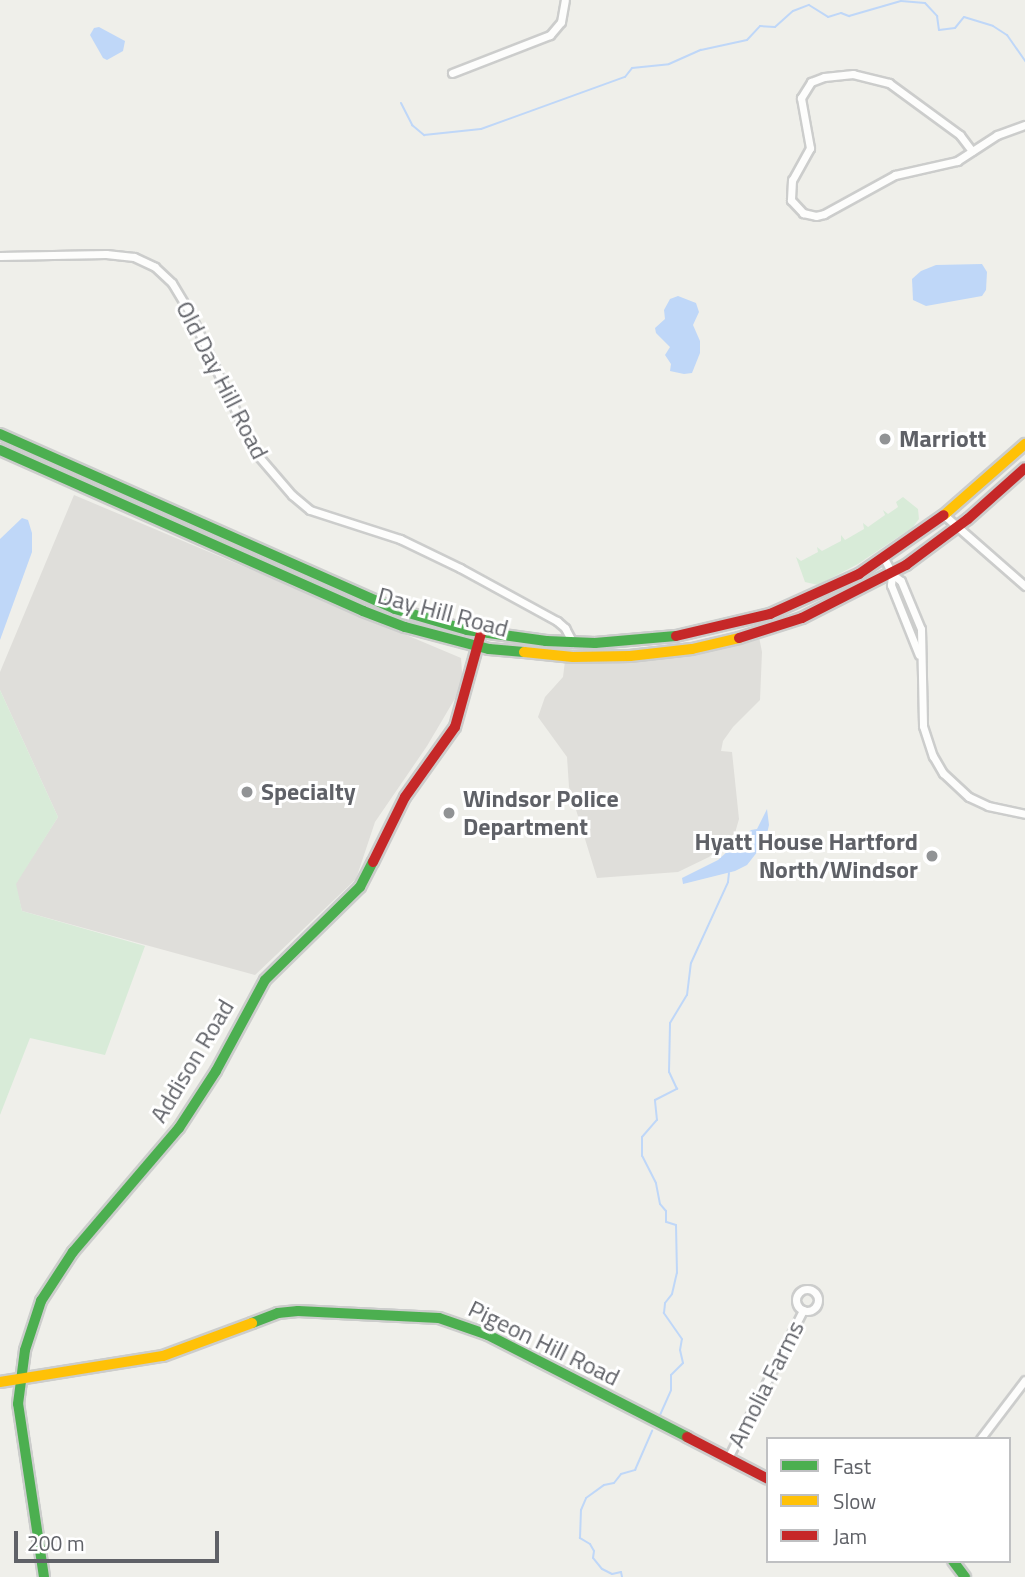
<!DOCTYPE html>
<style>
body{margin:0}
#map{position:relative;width:1025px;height:1577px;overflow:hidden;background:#efefea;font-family:"Titillium Web",sans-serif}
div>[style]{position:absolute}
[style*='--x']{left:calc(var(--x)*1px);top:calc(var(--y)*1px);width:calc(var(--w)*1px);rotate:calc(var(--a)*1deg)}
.industrial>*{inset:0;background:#dfdeda}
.green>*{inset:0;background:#d8ebd8}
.water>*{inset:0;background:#bfd7f8}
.stream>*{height:2px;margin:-1px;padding:0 1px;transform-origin:1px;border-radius:1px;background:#bfd7f8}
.roads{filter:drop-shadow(2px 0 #cccdcc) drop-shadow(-2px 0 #cccdcc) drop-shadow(0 2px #cccdcc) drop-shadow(0 -2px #cccdcc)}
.street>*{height:7px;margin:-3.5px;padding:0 3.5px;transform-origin:3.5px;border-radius:3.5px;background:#fdfdfc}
.street>.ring{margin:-3.5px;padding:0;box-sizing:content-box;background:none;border:7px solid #fdfdfc;border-radius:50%}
.fast>*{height:10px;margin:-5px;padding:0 5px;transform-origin:5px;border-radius:5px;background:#4caf50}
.slow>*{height:10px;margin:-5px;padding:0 5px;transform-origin:5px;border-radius:5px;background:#ffc107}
.jam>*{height:10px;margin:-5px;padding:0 5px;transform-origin:5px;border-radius:5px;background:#c62828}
.dots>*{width:19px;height:19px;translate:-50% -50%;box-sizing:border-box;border:4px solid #fff;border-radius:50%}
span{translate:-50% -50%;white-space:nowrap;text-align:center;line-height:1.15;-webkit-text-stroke:6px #fff;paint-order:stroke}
.street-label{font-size:24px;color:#5f6167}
.poi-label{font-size:24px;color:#5f6167;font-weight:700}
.left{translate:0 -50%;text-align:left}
.right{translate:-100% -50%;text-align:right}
.legend{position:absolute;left:766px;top:1437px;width:245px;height:126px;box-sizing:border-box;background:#fff;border:2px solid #bfc0c2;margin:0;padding:9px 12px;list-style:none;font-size:21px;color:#5f6167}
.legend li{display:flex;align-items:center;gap:14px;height:35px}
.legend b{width:35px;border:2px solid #bfc0c2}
.scale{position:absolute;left:14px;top:1531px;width:205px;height:32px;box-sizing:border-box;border:4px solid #5f6167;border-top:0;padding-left:9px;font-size:21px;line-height:24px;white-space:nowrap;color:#5f6167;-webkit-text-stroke:5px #fff;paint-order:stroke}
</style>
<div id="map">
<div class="industrial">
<div style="clip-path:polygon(74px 495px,461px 658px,463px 685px,427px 746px,375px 822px,356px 879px,255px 975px,22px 911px,15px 884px,58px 817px,0 690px,0 672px)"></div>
<div style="clip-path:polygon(759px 637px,762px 652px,760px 700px,733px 727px,723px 741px,721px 751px,732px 752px,739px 819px,735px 833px,709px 857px,678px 872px,597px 878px,569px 787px,567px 757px,538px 717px,545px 697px,563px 677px,565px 661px,607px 664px,657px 659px,718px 649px)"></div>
</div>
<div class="green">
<div style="clip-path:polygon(903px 497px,918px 509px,919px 519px,913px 527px,858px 564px,818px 585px,805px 582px,796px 557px,801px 561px,818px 552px,817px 547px,822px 551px,841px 541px,841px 535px,845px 540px,864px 529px,863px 523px,868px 527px,885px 515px,883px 510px,888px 514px,898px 507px,896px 502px)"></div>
<div style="clip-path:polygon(0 690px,58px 817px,16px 884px,22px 911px,145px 946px,105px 1055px,30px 1038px,0 1115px)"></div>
</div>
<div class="water">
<div style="clip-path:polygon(99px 27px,125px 41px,123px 51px,107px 60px,103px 58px,90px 35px,94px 28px)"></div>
<div style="clip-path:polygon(982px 264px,987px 272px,986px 290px,982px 296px,926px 306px,913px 300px,912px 279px,921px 271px,936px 265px)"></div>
<div style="clip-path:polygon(678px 296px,696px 303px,699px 312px,693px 325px,700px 341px,700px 353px,692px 373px,684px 374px,670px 371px,671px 364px,665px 355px,670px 347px,656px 333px,655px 328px,665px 319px,664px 310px,670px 299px)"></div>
<div style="clip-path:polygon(22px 518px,28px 520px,32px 533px,32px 552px,0 640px,0 539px)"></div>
<div style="clip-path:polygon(767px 809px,769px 825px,765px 842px,747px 865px,735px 871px,683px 884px,682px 878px,718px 860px,751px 830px,757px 829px)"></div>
</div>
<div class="stream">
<div style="--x:401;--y:103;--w:25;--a:63"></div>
<div style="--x:412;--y:125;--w:16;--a:40"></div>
<div style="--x:424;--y:135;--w:57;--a:-6"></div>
<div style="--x:481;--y:129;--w:153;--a:-19.9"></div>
<div style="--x:625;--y:77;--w:11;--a:-52"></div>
<div style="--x:632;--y:68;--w:37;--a:-6"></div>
<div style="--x:669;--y:64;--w:35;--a:-24"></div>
<div style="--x:701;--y:50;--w:47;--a:-12.3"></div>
<div style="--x:747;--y:40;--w:19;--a:-47"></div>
<div style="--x:760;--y:26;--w:15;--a:4"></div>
<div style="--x:775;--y:27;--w:24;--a:-42"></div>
<div style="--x:793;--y:11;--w:17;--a:-21"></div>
<div style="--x:809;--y:5;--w:22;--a:32"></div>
<div style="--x:828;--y:17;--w:14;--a:-17"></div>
<div style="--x:841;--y:13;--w:9;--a:21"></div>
<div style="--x:849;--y:16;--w:54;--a:-16.1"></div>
<div style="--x:901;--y:1;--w:24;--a:5"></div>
<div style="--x:925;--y:3;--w:18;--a:47"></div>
<div style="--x:937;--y:16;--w:14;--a:82"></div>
<div style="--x:939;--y:30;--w:16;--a:-7"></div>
<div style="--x:955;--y:28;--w:14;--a:-51"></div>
<div style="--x:964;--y:17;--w:30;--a:17"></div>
<div style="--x:993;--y:26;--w:17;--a:33"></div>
<div style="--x:1007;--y:35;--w:32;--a:55"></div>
<div style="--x:660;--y:1415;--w:27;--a:-66"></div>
<div style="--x:671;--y:1390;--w:15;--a:-90"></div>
<div style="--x:671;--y:1375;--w:17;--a:-45"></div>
<div style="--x:683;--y:1363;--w:13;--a:-103"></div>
<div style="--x:680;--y:1350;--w:11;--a:-80"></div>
<div style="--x:682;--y:1339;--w:32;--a:-125"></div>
<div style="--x:664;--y:1313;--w:10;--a:-84"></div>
<div style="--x:665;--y:1303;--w:11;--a:-52"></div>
<div style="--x:672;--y:1294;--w:22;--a:-77"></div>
<div style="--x:677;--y:1273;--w:48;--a:-91.2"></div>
<div style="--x:676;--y:1225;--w:10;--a:-163"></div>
<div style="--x:666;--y:1222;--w:11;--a:-90"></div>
<div style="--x:666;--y:1211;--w:9;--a:-131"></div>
<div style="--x:660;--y:1204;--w:21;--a:-101"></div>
<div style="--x:656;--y:1183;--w:30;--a:-117"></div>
<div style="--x:642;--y:1156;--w:19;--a:-90"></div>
<div style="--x:642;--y:1137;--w:23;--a:-49"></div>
<div style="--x:657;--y:1120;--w:20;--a:-96"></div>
<div style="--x:655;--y:1100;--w:25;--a:-27"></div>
<div style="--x:677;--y:1089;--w:19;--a:-115"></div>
<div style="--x:669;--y:1072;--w:49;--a:-88.8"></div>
<div style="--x:670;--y:1023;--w:33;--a:-59"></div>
<div style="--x:687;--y:995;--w:32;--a:-83"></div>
<div style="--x:691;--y:963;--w:89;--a:-65.4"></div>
<div style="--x:728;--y:882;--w:9;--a:-84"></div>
<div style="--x:622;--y:1577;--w:5;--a:-101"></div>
<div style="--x:621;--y:1572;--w:9;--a:167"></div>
<div style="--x:612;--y:1574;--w:11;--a:-153"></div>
<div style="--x:602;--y:1569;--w:14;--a:-129"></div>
<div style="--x:593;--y:1558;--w:7;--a:-82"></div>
<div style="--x:594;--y:1551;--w:8;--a:-120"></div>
<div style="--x:590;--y:1544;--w:12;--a:-149"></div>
<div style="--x:580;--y:1538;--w:28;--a:-88"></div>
<div style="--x:581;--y:1510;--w:13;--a:-67"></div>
<div style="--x:586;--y:1498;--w:22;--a:-36"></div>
<div style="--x:604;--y:1485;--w:10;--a:-11"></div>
<div style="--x:614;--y:1483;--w:11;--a:-52"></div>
<div style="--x:621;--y:1474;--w:15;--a:-16"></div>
<div style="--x:635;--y:1470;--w:43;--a:-66.4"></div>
</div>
<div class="roads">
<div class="street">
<div style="--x:452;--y:73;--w:105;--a:-21.2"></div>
<div style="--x:550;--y:35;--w:17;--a:-50"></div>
<div style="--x:561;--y:22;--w:22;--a:-80"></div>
<div style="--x:972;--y:151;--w:20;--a:-127"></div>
<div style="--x:960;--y:135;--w:88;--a:-143.8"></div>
<div style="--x:889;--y:83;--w:37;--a:-166"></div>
<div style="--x:853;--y:74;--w:29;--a:174"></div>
<div style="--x:824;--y:77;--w:14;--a:159"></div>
<div style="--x:811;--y:82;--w:19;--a:122"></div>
<div style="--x:801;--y:98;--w:51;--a:79.8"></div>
<div style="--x:810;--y:148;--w:37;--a:119"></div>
<div style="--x:792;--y:180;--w:20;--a:93"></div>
<div style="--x:791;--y:200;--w:18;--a:47"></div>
<div style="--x:803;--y:213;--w:13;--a:13"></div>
<div style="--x:816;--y:216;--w:8;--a:-14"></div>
<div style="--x:824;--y:214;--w:81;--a:-28.8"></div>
<div style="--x:895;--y:175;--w:64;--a:-12.7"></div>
<div style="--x:957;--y:161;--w:48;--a:-33"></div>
<div style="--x:997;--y:135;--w:30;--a:-20"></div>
<div style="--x:0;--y:256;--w:106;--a:-1.1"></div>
<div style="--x:106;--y:254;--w:28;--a:6"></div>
<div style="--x:134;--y:257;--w:23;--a:25"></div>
<div style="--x:155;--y:267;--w:23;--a:43"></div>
<div style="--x:172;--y:283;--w:33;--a:59"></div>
<div style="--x:189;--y:311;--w:156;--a:64.9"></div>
<div style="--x:255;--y:452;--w:57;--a:49.3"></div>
<div style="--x:292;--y:495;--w:23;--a:40"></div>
<div style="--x:310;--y:510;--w:95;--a:17.9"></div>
<div style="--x:400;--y:539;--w:67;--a:25.8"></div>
<div style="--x:460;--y:568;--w:111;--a:28.7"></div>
<div style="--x:557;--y:621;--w:11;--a:41"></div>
<div style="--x:565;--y:628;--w:17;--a:62"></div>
<div style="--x:944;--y:515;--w:108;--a:41.2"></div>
<div style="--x:884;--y:558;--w:18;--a:63"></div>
<div style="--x:892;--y:574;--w:11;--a:38"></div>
<div style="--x:901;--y:581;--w:52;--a:67.4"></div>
<div style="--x:921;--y:629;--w:97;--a:88.8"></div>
<div style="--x:923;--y:726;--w:32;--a:72"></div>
<div style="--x:933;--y:756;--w:20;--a:60"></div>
<div style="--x:943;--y:773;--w:35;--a:43"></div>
<div style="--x:969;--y:797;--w:21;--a:25"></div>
<div style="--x:988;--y:806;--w:38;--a:12"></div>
<div style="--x:892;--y:574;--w:11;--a:95"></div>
<div style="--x:891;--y:585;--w:75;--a:68.2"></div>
<div class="ring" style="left:796px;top:1289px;width:15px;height:15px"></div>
<div style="--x:980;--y:1439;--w:74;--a:-52.7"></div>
<div style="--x:728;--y:1458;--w:166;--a:-63.1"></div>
</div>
<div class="fast">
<div style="--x:0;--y:434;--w:432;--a:23.9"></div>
<div style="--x:395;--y:609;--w:75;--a:16.3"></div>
<div style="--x:467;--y:630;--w:80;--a:7.9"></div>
<div style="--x:546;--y:641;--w:49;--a:2.3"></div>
<div style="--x:595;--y:643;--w:81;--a:-4.9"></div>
<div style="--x:0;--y:450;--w:397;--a:23.9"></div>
<div style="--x:363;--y:611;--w:45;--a:20.9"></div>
<div style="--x:405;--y:627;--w:87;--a:14.7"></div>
<div style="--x:489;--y:649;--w:35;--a:5"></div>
<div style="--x:252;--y:1323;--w:28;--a:-21"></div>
<div style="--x:278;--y:1313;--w:20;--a:-6"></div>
<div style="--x:298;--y:1311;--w:141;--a:2.8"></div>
<div style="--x:439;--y:1318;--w:52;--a:19.1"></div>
<div style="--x:488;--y:1335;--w:224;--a:27.1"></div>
<div style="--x:953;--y:1561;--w:20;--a:53"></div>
<div style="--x:44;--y:1577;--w:175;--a:-98.5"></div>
<div style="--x:18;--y:1404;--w:54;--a:-82.6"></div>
<div style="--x:25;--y:1350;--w:52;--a:-71.9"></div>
<div style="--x:41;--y:1301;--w:59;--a:-56.9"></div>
<div style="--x:73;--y:1252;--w:163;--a:-49.5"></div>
<div style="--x:179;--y:1128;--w:68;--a:-57"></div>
<div style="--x:216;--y:1071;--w:103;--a:-61.7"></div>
<div style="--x:265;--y:980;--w:133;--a:-44.4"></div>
<div style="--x:360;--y:887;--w:28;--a:-63"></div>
</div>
<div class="slow">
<div style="--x:944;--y:515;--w:108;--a:-41.2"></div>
<div style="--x:524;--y:652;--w:49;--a:5.8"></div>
<div style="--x:573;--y:657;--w:57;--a:-1"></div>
<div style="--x:630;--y:656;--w:62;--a:-6.4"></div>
<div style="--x:692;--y:649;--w:48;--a:-13.2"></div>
<div style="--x:0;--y:1382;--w:165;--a:-9.1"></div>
<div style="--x:163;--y:1356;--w:95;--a:-20.3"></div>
</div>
<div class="jam">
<div style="--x:676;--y:636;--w:97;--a:-13.2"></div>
<div style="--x:770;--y:614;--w:98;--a:-24.2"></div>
<div style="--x:859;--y:574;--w:103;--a:-34.8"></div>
<div style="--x:739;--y:638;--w:66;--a:-17.6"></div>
<div style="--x:802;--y:618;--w:117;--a:-27"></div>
<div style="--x:906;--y:565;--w:77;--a:-36.6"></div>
<div style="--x:968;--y:519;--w:76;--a:-41.8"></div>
<div style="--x:373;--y:862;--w:72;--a:-63.8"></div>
<div style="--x:405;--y:797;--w:86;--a:-54.5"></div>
<div style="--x:455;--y:727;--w:98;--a:-74.5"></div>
<div style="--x:687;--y:1437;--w:91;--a:27.4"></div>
</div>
</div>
<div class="dots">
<div style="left:885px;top:439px;background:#919395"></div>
<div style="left:247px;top:792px;background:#919395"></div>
<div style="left:449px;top:813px;background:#919395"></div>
<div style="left:932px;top:856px;background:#919395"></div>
</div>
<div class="street-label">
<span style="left:222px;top:380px;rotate:63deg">Old Day Hill Road</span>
<span style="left:443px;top:612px;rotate:15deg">Day Hill Road</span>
<span style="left:192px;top:1061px;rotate:-59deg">Addison Road</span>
<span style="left:544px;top:1343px;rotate:26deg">Pigeon Hill Road</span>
<span style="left:766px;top:1384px;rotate:-63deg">Amolia Farms</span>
</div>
<div class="poi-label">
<span class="left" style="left:899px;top:439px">Marriott</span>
<span class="left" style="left:261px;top:792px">Specialty</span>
<span class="left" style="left:463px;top:813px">Windsor Police<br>Department</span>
<span class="right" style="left:918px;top:856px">Hyatt House Hartford<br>North/Windsor</span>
</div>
<ul class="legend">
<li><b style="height:9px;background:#4caf50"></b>Fast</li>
<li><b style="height:9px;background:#ffc107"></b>Slow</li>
<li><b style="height:9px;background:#c62828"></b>Jam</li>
</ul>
<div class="scale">200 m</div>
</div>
